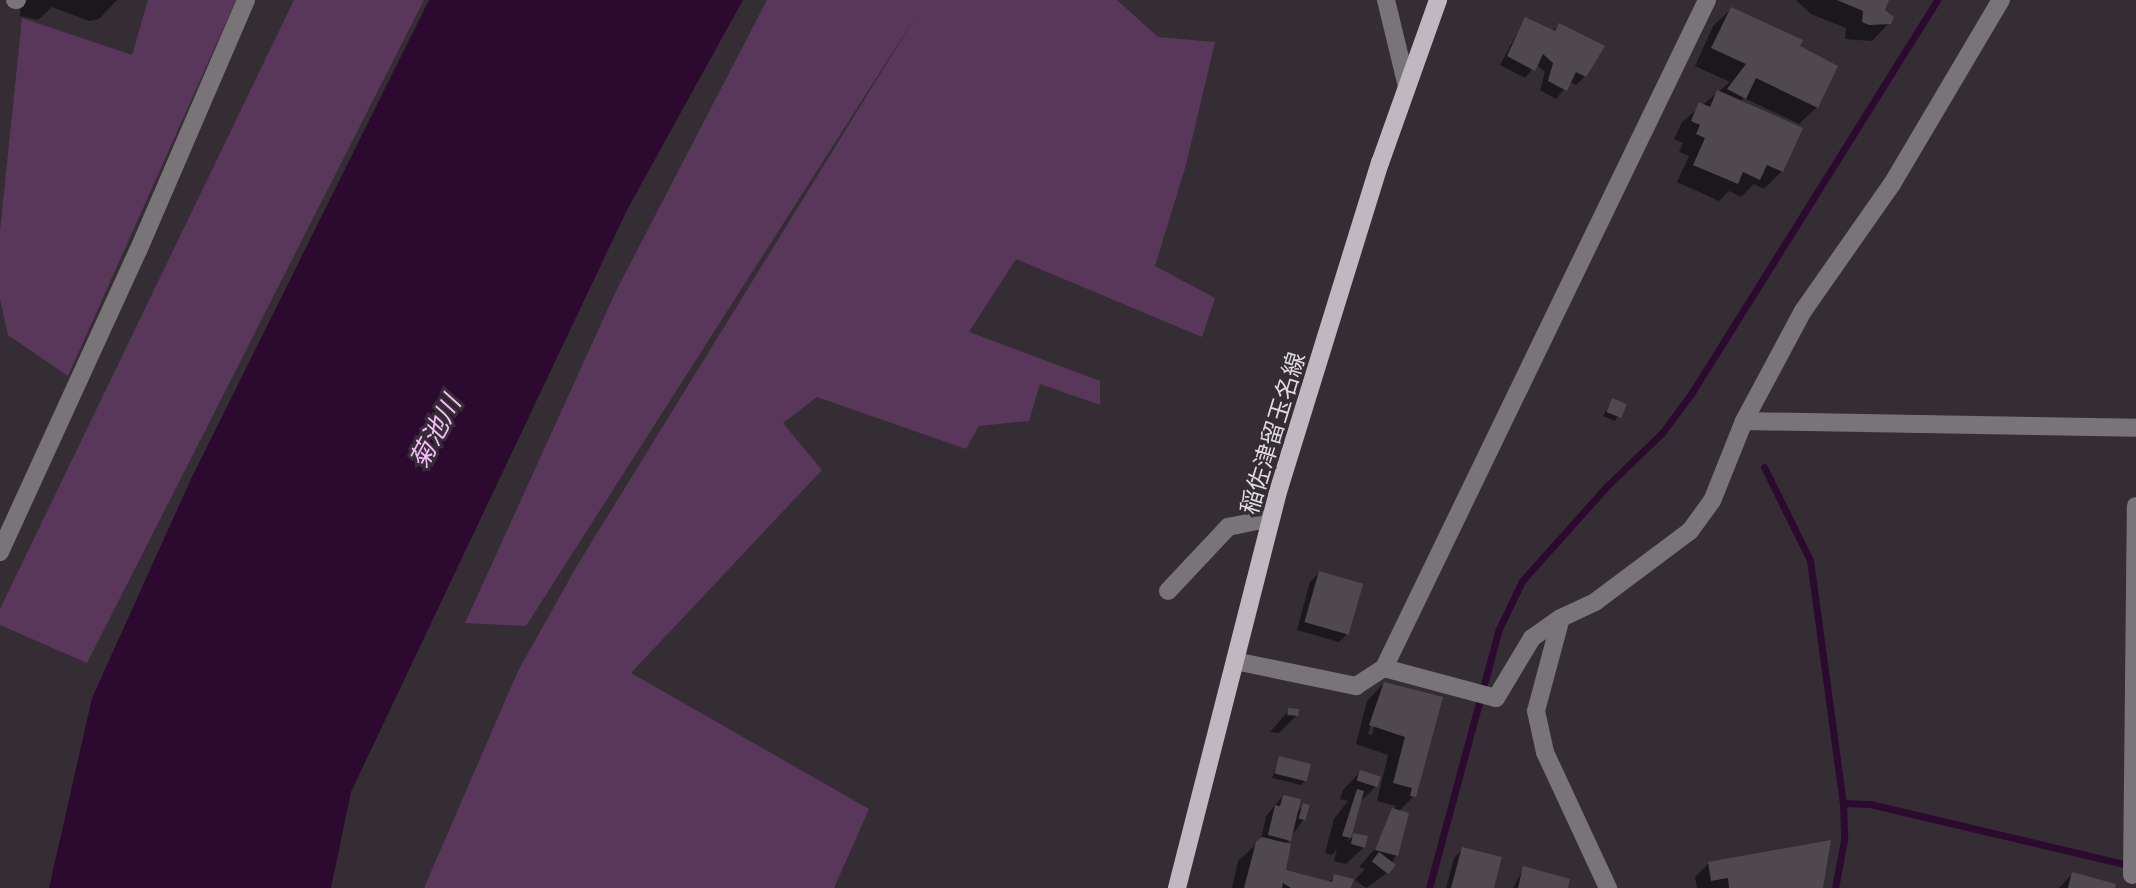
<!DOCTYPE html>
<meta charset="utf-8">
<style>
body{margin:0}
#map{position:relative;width:2136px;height:888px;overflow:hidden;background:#342d34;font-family:"Open Sans","Noto Sans JP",sans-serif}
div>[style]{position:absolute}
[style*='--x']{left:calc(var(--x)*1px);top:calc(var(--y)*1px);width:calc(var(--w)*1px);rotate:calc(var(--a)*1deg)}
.green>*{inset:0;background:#58375b}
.water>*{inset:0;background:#2c0a2f}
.shadow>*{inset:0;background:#0007}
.stream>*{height:7px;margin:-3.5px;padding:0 3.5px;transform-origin:3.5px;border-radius:3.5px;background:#2c0a2f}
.building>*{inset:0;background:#4f484f;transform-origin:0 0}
.minor>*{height:18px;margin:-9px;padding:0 9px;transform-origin:9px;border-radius:9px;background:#787478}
.major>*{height:18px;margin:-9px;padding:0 9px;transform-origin:9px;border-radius:9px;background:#bfb8c0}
span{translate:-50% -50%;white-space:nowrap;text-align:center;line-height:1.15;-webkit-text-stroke:6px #342d34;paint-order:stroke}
.street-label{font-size:24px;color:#dedade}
.water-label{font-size:26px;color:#f7bafb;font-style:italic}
</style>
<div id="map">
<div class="green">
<div style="clip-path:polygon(148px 0,236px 0,68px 376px,8px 335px,0 299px,0 231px,22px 18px,132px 55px)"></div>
<div style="clip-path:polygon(294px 0,424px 0,87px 663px,0 625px,0 609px)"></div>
<div style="clip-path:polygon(767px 0,1117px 0,1158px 37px,1215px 42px,1186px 165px,1155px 266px,1215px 298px,1202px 337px,1016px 259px,969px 332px,1100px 381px,1100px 405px,1040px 384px,1029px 421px,979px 426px,966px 449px,817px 397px,783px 423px,822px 470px,631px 673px,869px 809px,834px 888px,424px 888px,518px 671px,578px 564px,919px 11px,526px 626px,465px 623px,616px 291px)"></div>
</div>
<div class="water">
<div style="clip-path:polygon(429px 0,743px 0,627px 210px,351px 792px,331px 888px,49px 888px,92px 698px,191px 479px)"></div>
</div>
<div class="shadow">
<div style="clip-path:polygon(21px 0,117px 0,99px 19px,89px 21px,52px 7px,38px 20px,20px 16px)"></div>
<div style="clip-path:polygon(1796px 0,1887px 0,1882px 10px,1889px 23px,1872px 41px,1845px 39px,1846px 28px,1811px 14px)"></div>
<div style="clip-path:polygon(1731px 9px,1798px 46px,1817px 107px,1799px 124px,1744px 98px,1740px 102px,1782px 171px,1764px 189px,1754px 184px,1741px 197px,1729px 191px,1719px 201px,1677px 182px,1689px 156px,1679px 152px,1683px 143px,1674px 139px,1682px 122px,1730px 82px,1695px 66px,1713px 26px)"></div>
<div style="clip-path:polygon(1525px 19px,1552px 32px,1559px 25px,1585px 76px,1576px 85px,1570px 82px,1556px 99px,1540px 90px,1545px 72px,1536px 64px,1525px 78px,1500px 65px)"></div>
<div style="clip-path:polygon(1612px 400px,1624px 405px,1615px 421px,1603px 416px)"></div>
<div style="clip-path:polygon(1319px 573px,1348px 633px,1339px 642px,1297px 630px,1310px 582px)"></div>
<div style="clip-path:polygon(evenodd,1384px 683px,1441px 698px,1414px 796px,1398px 812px,1396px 855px,1387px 873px,1366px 888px,1355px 880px,1365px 869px,1359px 867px,1380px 843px,1396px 806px,1377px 801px,1388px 755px,1356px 744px,1367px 701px,1384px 683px,1377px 702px,1380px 702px,1372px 735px,1368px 734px,1377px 702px)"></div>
<div style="clip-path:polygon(1289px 710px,1297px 715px,1279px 733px,1270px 732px)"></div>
<div style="clip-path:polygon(1280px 758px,1305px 781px,1301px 785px,1272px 778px)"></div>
<div style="clip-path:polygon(1360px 772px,1376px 786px,1359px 803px,1348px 841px,1354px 835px,1364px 847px,1346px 864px,1334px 861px,1337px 849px,1332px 855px,1325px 853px,1334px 819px,1348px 801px,1340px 799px,1343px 790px)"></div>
<div style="clip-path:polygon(1283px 796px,1296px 813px,1304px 805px,1304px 819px,1285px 845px,1284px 872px,1328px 883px,1335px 876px,1352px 888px,1232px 888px,1238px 861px,1261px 840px,1266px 816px)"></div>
<div style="clip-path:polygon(1463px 849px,1492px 888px,1446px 888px,1454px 858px)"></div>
<div style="clip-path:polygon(1709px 863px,1821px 888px,1697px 888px,1695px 877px)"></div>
<div style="clip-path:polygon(1524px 868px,1566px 888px,1513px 888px)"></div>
<div style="clip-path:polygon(2072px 874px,2112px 888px,2059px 888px)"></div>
</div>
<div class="stream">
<div style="--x:1764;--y:467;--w:104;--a:63.7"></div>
<div style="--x:1810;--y:560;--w:245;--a:82.3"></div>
<div style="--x:1843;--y:803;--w:37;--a:88"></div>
<div style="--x:1844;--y:840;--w:49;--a:100.6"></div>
<div style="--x:1843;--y:803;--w:27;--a:2"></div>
<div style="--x:1870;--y:804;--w:270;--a:13.3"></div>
<div style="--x:1429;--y:888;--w:268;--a:-74.9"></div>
<div style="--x:1499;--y:629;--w:53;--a:-64.4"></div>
<div style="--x:1522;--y:581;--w:126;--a:-48.2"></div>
<div style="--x:1606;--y:487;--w:78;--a:-44"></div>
<div style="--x:1662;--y:433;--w:49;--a:-53.4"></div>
<div style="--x:1691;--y:394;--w:464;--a:-58"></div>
</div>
<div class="building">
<div style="clip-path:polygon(1837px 0,1889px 0,1885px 10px,1894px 17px,1891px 24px,1869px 25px,1862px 22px,1863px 11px)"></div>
<div style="clip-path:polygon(1731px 7px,1803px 40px,1800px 46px,1838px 66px,1818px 108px,1756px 78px,1746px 99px,1727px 89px,1746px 64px,1711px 48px)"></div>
<div style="clip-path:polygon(1525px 17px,1555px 31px,1559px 23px,1605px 46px,1586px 77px,1576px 72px,1567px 91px,1548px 81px,1553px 63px,1543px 54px,1535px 71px,1507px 56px)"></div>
<div style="clip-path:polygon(1717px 90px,1803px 128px,1783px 172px,1767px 165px,1760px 180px,1743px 172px,1738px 184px,1693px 165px,1705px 138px,1696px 134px,1700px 125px,1691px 121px,1699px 102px,1710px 107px)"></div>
<div style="left:1612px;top:398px;width:16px;height:15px;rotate:22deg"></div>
<div style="left:1319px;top:571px;width:46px;height:53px;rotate:16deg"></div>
<div style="clip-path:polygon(1384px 682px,1443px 697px,1416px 797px,1410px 796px,1412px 788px,1393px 783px,1405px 737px,1369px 725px)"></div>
<div style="left:1288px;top:708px;width:11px;height:7px;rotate:5deg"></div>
<div style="left:1279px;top:756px;width:33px;height:18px;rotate:14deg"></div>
<div style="left:1360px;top:770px;width:22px;height:11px;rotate:18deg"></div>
<div style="clip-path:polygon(1357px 789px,1364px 791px,1351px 838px,1342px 836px)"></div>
<div style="clip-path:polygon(1283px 795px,1301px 799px,1291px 841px,1268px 835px,1275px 805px,1280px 806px)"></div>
<div style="left:1303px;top:803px;width:7px;height:16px;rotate:16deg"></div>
<div style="clip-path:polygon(1392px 808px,1409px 813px,1398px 856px,1375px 850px)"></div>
<div style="clip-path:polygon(1353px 833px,1368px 836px,1365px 848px,1351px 844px)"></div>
<div style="clip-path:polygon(1262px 837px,1291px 844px,1286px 870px,1332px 882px,1334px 874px,1354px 879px,1351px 888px,1291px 888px,1283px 883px,1282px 888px,1244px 888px,1256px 842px)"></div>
<div style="clip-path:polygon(1831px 840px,1823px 888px,1729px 888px,1728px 878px,1711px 881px,1708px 862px)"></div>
<div style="clip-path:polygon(1462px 847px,1502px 857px,1494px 888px,1451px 888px)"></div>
<div style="left:1379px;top:852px;width:21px;height:12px;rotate:37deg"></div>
<div style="clip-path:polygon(1523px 866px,1570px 879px,1568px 888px,1518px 888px)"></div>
<div style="clip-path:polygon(2072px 872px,2116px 884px,2115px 888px,2068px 888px)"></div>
</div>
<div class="minor">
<div style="--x:15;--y:0;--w:2;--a:0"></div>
<div style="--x:1386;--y:0;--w:89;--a:76.4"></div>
<div style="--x:1744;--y:421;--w:392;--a:1"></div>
<div style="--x:0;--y:552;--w:331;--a:-65.4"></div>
<div style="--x:138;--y:251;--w:273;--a:-66.7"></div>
<div style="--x:1168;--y:591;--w:88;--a:-46.8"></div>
<div style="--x:1228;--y:527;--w:44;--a:-11.8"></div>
<div style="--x:1235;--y:661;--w:124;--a:11.7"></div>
<div style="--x:1356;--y:686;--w:33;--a:-33"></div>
<div style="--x:1384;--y:668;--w:742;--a:-64.19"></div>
<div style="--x:1384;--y:668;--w:116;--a:15"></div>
<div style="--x:1496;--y:698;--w:70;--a:-59"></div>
<div style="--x:1532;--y:638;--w:35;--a:-35"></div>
<div style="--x:2132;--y:875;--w:369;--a:-89.4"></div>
<div style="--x:1608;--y:888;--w:150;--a:-114.9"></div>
<div style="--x:1545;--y:752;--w:42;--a:-102.4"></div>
<div style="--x:1536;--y:711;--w:96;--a:-75"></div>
<div style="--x:1561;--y:618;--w:38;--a:-25"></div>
<div style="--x:1595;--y:602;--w:119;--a:-36.8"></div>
<div style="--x:1690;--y:531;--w:37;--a:-54"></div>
<div style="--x:1712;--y:501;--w:86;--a:-68.2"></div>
<div style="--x:1744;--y:421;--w:125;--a:-61.8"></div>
<div style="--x:1803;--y:311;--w:155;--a:-55"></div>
<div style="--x:1892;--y:184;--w:214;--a:-59.4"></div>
</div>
<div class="major">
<div style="--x:1177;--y:888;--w:406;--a:-75.7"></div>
<div style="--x:1277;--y:495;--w:348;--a:-72.8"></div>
<div style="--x:1380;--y:163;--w:173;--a:-70.4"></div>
</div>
<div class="street-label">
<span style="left:1272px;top:433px;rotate:-73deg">稲佐津留玉名線</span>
</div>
<div class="water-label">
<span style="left:435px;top:432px;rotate:-62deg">菊池川</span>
</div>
</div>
